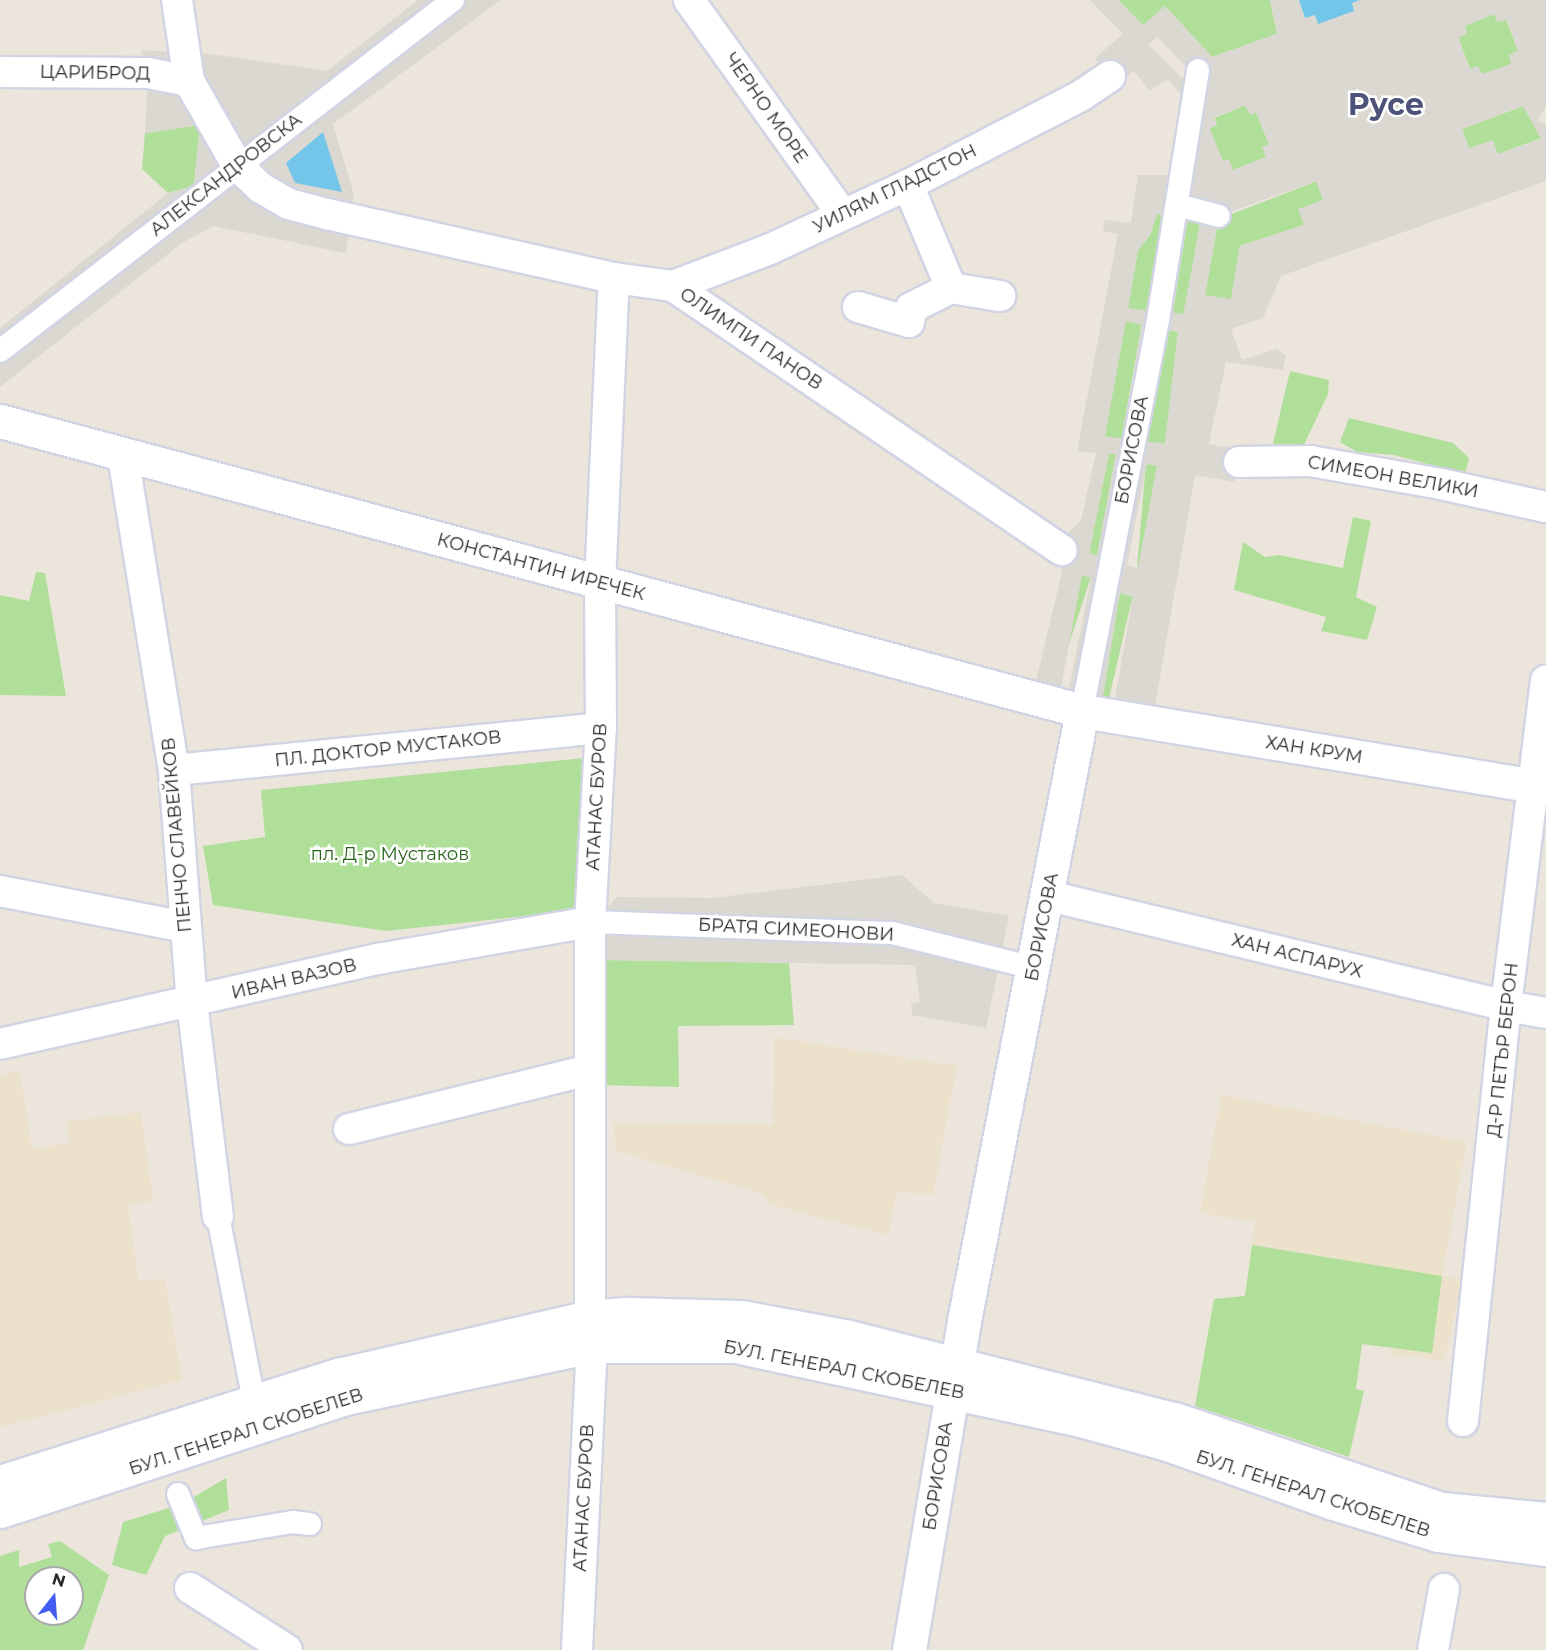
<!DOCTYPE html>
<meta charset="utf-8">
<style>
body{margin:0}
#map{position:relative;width:1546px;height:1650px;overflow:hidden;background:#ebe5dc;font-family:Montserrat,sans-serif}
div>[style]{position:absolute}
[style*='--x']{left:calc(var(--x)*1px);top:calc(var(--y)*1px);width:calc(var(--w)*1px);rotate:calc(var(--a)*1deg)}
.education>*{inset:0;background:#ece2cc}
.green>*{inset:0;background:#b0df9a;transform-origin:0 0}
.plaza>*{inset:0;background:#dbd8d2}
.water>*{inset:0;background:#73c6e9}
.roads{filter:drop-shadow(2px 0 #d1d4e2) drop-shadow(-2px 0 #d1d4e2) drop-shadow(0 2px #d1d4e2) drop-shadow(0 -2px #d1d4e2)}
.pedestrian>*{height:22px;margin:-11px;padding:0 11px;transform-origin:11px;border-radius:11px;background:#fff}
.minor>*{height:30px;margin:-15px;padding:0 15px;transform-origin:15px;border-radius:15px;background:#fff}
.secondary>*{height:33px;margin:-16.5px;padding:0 16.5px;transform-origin:16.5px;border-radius:16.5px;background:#fff}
span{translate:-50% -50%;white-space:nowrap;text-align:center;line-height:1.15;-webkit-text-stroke:5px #fff;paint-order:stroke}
.street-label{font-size:18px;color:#292929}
.park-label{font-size:18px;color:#2a631d}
.town-label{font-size:30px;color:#4c5278;font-weight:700}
.north{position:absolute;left:24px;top:1566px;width:60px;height:60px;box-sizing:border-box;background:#fff;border:2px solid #a9a9a9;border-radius:50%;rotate:17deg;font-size:16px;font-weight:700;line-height:24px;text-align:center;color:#292929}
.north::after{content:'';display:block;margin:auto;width:21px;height:27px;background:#425ef1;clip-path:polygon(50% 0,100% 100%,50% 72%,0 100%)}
</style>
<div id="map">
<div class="education">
<div style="clip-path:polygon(774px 1037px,957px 1066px,933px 1195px,897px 1192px,888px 1235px,772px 1205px,760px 1193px,616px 1151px,613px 1123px,773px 1124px)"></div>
<div style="clip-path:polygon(20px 1071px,32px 1148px,70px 1143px,66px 1122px,141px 1112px,153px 1201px,128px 1204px,139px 1281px,165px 1278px,182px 1380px,0 1427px,0 1075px)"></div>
<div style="clip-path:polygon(1221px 1095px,1467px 1142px,1442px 1275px,1463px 1280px,1444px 1361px,1401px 1355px,1391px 1360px,1392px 1347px,1362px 1344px,1358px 1380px,1244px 1311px,1255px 1222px,1200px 1213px)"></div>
</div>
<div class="green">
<div style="clip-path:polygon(1118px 0,1270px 0,1277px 34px,1212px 57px,1165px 6px,1143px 26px)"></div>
<div style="clip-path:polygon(1494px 14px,1506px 19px,1518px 51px,1512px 64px,1482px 74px,1470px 69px,1458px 37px,1467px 34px,1464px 26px)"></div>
<div style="clip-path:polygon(1246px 105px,1256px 112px,1269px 144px,1266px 157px,1233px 170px,1223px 162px,1209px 128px,1217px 125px,1214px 118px)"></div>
<div style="clip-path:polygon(1523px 106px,1542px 138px,1498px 154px,1469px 148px,1462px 129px)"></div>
<div style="clip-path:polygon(200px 125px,194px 186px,168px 193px,142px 169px,145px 133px)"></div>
<div style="clip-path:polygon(1317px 181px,1323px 200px,1304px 225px,1240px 246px,1231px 300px,1205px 295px,1219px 216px,1224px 217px)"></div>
<div style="clip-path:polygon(1157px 214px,1162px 215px,1146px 311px,1128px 308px,1138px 250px,1150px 235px)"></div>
<div style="left:1188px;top:217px;width:13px;height:97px;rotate:9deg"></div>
<div style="left:1125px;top:321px;width:17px;height:117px;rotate:10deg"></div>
<div style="clip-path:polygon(1168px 330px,1178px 332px,1165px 444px,1147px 442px)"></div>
<div style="clip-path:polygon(1290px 371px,1329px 380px,1328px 394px,1302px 449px,1270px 456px)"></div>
<div style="clip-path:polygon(1349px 418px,1453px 443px,1469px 458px,1465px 474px,1394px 455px,1357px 452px,1340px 442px)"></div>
<div style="clip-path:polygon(1109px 453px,1116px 454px,1097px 556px,1089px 553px)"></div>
<div style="left:1146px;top:464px;width:11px;height:103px;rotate:5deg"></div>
<div style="clip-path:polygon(1353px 517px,1371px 521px,1356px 597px,1377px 607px,1367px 640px,1321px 631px,1326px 617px,1234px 590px,1243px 542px,1265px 557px,1279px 555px,1343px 568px)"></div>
<div style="clip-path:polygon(36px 572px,45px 573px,66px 696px,0 695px,0 595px,29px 601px)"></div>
<div style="left:1082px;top:575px;width:9px;height:114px;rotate:18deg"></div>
<div style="left:1120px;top:593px;width:13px;height:105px;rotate:13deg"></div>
<div style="clip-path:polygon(584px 758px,581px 910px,386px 931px,213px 905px,203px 846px,265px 837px,261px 790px)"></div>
<div style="clip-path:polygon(601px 960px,789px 963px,794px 1025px,678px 1026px,679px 1087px,597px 1085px)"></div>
<div style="clip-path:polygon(1252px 1245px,1442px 1276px,1432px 1353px,1362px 1344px,1356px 1389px,1364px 1391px,1349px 1457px,1195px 1406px,1214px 1299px,1245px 1296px)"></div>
<div style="clip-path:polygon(226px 1478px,229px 1510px,165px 1536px,146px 1575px,112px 1565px,123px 1522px,182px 1504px)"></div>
<div style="clip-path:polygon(evenodd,60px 1541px,109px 1575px,83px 1650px,0 1650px,0 1556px,19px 1550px,19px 1567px,52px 1557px,48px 1544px,60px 1541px,36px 1578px,72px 1578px,72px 1614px,36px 1614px,36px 1578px)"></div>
</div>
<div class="plaza">
<div style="clip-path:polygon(418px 0,501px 0,333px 124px,354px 195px,346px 253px,213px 226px,182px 243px,0 387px,0 328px,168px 193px,194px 186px,200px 125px,145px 133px,148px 73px,141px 50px,211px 54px,327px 71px)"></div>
<div style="clip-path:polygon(evenodd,1090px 0,1118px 0,1143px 25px,1165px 6px,1212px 57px,1277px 34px,1270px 0,1299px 0,1305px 18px,1315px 15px,1318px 23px,1354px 11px,1351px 3px,1360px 0,1546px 0,1546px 106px,1538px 120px,1546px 125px,1546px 181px,1281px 276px,1263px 318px,1231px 329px,1242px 360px,1276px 349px,1286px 355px,1283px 370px,1226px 362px,1209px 444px,1241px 450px,1239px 462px,1234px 482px,1195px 475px,1153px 718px,1033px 694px,1062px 572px,1062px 550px,1069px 532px,1081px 520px,1096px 453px,1077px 451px,1118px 234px,1103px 231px,1105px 220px,1131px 223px,1138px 175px,1170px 175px,1186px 108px,1180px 93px,1167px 79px,1150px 91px,1134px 71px,1116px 84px,1095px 58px,1123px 34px,1090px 0,1494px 14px,1497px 22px,1507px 20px,1518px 51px,1509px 55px,1511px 64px,1482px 74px,1478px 66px,1470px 69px,1458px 38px,1467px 34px,1465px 26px,1494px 14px,1090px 0,1157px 37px,1191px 72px,1183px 79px,1149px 45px,1157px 37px,1090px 0,1245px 105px,1250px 115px,1256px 112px,1269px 144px,1262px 147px,1266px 157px,1233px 170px,1229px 159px,1223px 161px,1210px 129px,1217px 125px,1214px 117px,1245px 105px,1090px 0,1523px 106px,1541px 139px,1498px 154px,1493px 140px,1469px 148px,1462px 129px,1523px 106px,1090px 0,1316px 181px,1323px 200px,1298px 209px,1304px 225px,1240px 246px,1231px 299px,1205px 295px,1219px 216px,1316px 181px,1090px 0,1157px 214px,1162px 215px,1146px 311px,1128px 308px,1138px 250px,1150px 235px,1157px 214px,1090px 0,1188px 217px,1201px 219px,1183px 315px,1171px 312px,1188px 217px,1090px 0,1126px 321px,1142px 325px,1122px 439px,1105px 436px,1126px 321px,1090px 0,1168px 330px,1178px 332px,1165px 444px,1147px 441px,1168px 330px,1090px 0,1109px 453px,1116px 454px,1097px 556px,1089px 553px,1109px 453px,1090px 0,1147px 464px,1157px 466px,1138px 568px,1127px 565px,1147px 464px,1090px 0,1082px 575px,1091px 578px,1069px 689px,1061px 687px,1082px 575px,1090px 0,1120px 593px,1133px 596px,1115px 699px,1103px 697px,1120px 593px)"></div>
<div style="clip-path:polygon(902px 875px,934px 903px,1009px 916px,986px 1028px,912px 1015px,911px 1004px,920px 1002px,915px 965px,601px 960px,605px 910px,617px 897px,712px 898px)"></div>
</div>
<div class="water">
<div style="clip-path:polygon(1299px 0,1360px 0,1352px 3px,1354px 11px,1318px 24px,1315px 15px,1305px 18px)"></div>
<div style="clip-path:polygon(323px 132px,342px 192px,295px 183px,286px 163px)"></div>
</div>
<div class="roads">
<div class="pedestrian">
<div style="--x:1177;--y:205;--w:43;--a:14.7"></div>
<div style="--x:0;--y:351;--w:573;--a:-37.77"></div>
<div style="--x:1082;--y:711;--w:398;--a:-79"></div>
<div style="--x:1158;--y:320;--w:253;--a:-80.9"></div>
<div style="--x:590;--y:922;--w:302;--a:2.1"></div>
<div style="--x:892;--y:933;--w:146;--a:13.8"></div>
<div style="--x:218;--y:1216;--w:188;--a:79"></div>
<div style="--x:178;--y:1494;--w:48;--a:67.8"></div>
<div style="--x:196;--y:1538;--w:98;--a:-9.4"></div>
<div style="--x:293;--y:1522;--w:17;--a:7"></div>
</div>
<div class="minor">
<div style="--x:177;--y:0;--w:82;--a:81.6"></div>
<div style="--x:189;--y:81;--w:97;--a:60.3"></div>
<div style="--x:237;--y:165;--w:33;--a:44"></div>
<div style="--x:261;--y:188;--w:32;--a:30"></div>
<div style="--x:289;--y:204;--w:39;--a:15"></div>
<div style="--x:327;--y:214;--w:294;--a:12.6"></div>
<div style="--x:614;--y:278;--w:60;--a:7.7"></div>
<div style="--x:673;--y:286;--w:470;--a:34.2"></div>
<div style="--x:689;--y:0;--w:264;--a:54.4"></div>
<div style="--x:0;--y:72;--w:148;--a:0.4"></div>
<div style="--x:148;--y:73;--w:42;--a:11"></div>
<div style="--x:908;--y:185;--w:112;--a:67.3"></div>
<div style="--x:951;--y:288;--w:50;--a:9.3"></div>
<div style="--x:673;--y:286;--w:104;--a:-20.9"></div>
<div style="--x:770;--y:249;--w:152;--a:-24.9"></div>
<div style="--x:908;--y:185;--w:196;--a:-27.3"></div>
<div style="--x:1082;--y:95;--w:34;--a:-34"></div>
<div style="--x:858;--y:307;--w:53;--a:16.4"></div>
<div style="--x:909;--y:322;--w:14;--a:-82"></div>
<div style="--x:911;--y:308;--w:45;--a:-26.6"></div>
<div style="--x:123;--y:456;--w:318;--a:80.8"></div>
<div style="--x:174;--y:770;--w:233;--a:85.6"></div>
<div style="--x:192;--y:1002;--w:216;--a:83.1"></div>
<div style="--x:1239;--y:462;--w:71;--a:-0.8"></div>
<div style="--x:1310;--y:461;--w:133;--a:10"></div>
<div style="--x:1441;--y:484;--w:107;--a:12.4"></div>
<div style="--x:174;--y:770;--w:429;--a:-5.6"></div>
<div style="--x:0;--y:891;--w:188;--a:11"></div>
<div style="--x:1049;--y:896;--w:470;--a:13.5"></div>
<div style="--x:1506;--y:1006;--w:41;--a:9.9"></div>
<div style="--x:0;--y:1044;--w:387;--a:-12.7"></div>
<div style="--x:378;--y:959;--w:215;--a:-9.9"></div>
<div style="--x:349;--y:1129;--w:248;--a:-13.8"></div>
<div style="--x:590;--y:1317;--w:395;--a:-90"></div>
<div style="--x:590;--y:922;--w:194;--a:-86.8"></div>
<div style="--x:601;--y:728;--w:145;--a:-90.4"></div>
<div style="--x:600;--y:583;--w:305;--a:-87.4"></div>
<div style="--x:1463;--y:1421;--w:417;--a:-84.1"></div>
<div style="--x:1506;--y:1006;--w:328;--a:-83"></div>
<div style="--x:190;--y:1588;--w:115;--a:32.6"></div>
<div style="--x:577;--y:1650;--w:304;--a:-87.2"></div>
<div style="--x:1433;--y:1650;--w:62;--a:-79.8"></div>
</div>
<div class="secondary">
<div style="--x:0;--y:421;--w:1120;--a:15"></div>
<div style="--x:1082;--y:711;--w:470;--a:9.4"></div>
<div style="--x:0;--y:1482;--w:355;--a:-17.6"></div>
<div style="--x:338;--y:1375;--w:259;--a:-13"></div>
<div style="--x:590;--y:1317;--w:37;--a:-5"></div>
<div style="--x:627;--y:1314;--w:114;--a:1.5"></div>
<div style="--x:741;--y:1317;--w:110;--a:10.5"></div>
<div style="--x:849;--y:1337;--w:335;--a:14.2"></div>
<div style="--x:1174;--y:1419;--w:283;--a:18.6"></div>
<div style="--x:1442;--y:1509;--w:104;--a:5.5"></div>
<div style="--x:0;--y:1511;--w:363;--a:-18.1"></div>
<div style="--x:345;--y:1398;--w:252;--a:-11.9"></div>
<div style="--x:592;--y:1346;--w:144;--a:0"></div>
<div style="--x:736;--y:1346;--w:353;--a:12.1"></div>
<div style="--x:1081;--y:1420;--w:89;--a:15.6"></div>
<div style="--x:1167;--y:1444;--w:176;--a:19.6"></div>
<div style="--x:1333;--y:1503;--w:110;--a:16.9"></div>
<div style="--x:1438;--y:1535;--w:109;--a:7.4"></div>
<div style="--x:909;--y:1650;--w:334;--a:-80.5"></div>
<div style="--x:964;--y:1321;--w:621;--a:-79.05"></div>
</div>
</div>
<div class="street-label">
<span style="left:95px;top:73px;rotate:1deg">ЦАРИБРОД</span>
<span style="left:766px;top:108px;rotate:55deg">ЧЕРНО МОРЕ</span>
<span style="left:226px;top:175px;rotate:-38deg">АЛЕКСАНДРОВСКА</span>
<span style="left:895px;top:189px;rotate:-26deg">УИЛЯМ ГЛАДСТОН</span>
<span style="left:751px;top:339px;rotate:34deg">ОЛИМПИ ПАНОВ</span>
<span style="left:1132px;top:450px;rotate:-79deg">БОРИСОВА</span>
<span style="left:1393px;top:477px;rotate:10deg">СИМЕОН ВЕЛИКИ</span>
<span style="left:541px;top:567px;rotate:15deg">КОНСТАНТИН ИРЕЧЕК</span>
<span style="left:388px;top:749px;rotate:-6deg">ПЛ. ДОКТОР МУСТАКОВ</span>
<span style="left:1314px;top:750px;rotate:9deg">ХАН КРУМ</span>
<span style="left:597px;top:797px;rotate:-87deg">АТАНАС БУРОВ</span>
<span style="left:177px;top:835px;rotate:-95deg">ПЕНЧО СЛАВЕЙКОВ</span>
<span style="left:1042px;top:927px;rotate:-79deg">БОРИСОВА</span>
<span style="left:796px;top:930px;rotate:3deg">БРАТЯ СИМЕОНОВИ</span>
<span style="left:1297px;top:956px;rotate:14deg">ХАН АСПАРУХ</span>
<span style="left:294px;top:979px;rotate:-13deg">ИВАН ВАЗОВ</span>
<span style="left:1503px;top:1050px;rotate:-84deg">Д-Р ПЕТЪР БЕРОН</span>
<span style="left:844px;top:1370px;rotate:11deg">БУЛ. ГЕНЕРАЛ СКОБЕЛЕВ</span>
<span style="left:246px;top:1432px;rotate:-18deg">БУЛ. ГЕНЕРАЛ СКОБЕЛЕВ</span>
<span style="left:938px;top:1476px;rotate:-81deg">БОРИСОВА</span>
<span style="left:1313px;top:1494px;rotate:18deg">БУЛ. ГЕНЕРАЛ СКОБЕЛЕВ</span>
<span style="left:584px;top:1498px;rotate:-87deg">АТАНАС БУРОВ</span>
</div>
<div class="park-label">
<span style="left:390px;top:854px">пл. Д-р Мустаков</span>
</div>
<div class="town-label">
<span style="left:1386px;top:105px">Русе</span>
</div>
<div class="north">N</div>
</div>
